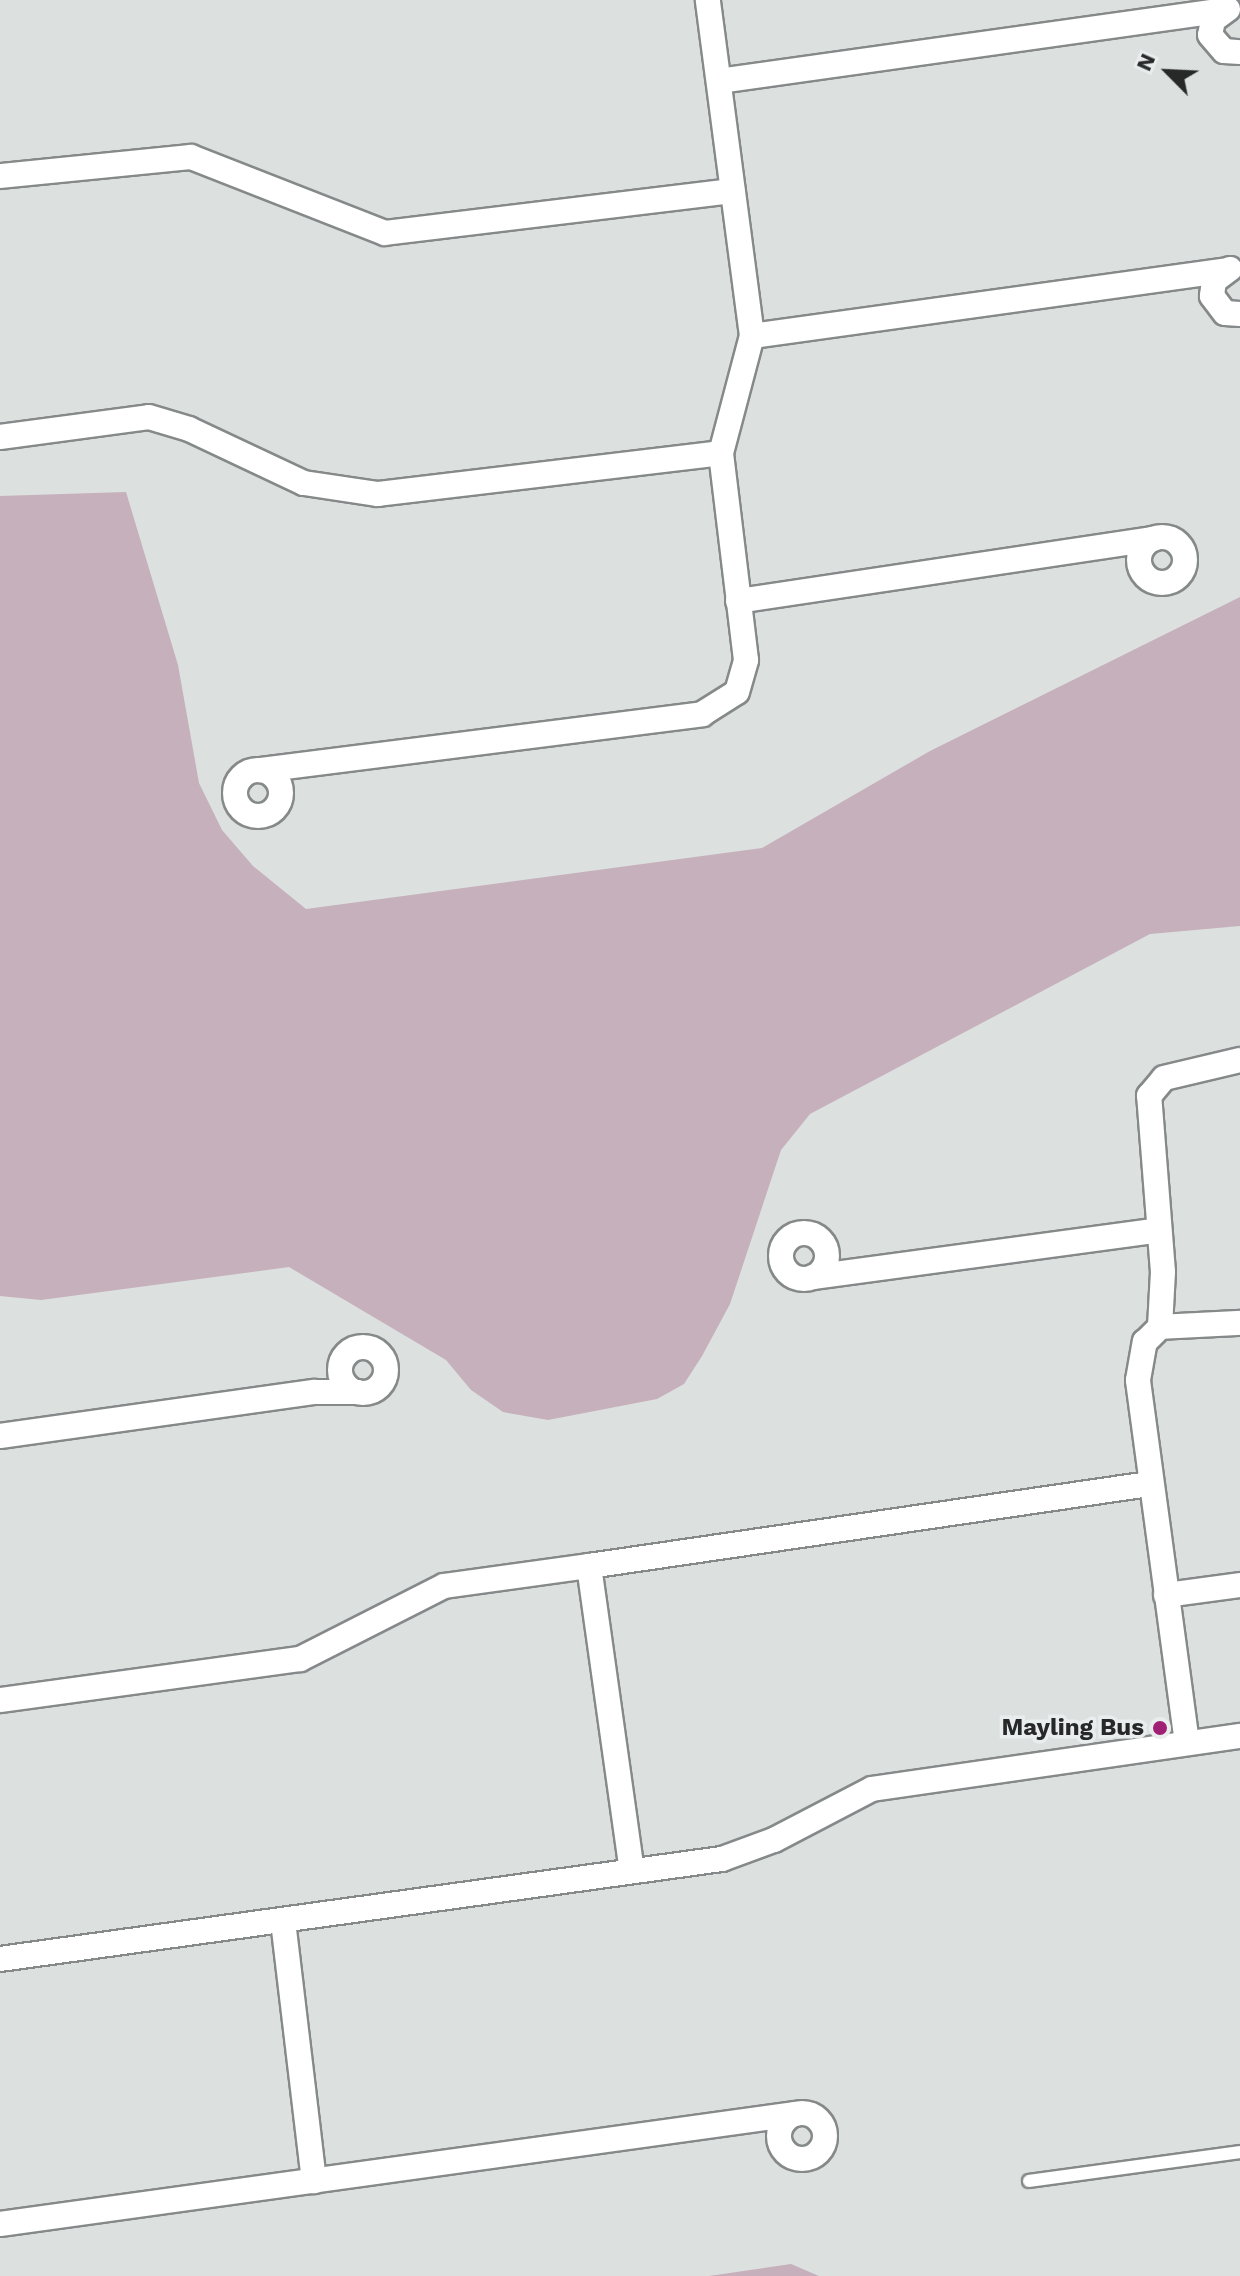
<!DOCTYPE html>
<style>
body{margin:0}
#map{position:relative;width:1240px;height:2276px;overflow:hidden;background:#dce0df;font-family:"Work Sans",sans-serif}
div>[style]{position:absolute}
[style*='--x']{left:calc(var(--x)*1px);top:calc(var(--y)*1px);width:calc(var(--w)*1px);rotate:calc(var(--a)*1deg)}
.green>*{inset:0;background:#c6b0bb}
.roads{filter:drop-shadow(2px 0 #858989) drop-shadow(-2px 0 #858989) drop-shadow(0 2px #858989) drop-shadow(0 -2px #858989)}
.service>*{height:12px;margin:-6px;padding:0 6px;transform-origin:6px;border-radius:6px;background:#fff}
.minor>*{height:24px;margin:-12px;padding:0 12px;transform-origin:12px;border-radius:12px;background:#fff}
.minor>.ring{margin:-12px;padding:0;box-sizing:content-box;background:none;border:24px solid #fff;border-radius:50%}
.dots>*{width:22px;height:22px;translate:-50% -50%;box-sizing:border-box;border:4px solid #e9eded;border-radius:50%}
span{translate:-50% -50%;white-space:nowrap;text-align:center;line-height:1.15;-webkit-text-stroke:7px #e9eded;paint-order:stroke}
.poi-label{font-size:24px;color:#272928;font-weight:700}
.right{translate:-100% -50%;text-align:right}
.north{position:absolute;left:1128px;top:32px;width:80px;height:80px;-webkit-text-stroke:6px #e9eded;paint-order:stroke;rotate:294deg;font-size:22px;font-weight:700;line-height:32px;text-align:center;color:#272928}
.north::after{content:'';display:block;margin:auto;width:28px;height:36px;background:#272928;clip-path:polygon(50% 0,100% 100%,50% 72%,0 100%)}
</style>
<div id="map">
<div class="green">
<div style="clip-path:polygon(126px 492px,178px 665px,199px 783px,222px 830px,253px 866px,306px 909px,762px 848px,930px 751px,1240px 597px,1240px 926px,1150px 934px,810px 1114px,781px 1150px,730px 1304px,702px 1356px,684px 1384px,657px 1399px,548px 1420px,503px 1412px,471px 1390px,446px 1360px,289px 1267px,41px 1300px,0 1296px,0 496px)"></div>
<div style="clip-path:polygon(791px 2264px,819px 2276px,709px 2276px)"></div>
</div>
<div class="roads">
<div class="service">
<div style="--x:1029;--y:2181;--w:213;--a:-7.8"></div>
</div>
<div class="minor">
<div style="--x:1228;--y:9;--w:19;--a:144"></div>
<div style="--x:1213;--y:20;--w:15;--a:101"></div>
<div style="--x:1210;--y:35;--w:21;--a:49"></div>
<div style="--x:1224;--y:51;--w:16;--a:4"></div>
<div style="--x:719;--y:81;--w:510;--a:-8"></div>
<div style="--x:0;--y:176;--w:192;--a:-5.7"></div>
<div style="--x:191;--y:157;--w:208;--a:21.4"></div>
<div style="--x:385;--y:233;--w:350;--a:-6.9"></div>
<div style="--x:1230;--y:269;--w:20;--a:143"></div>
<div style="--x:1214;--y:281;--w:15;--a:98"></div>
<div style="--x:1212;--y:296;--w:21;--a:53"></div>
<div style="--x:1225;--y:313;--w:15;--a:4"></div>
<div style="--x:752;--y:336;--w:478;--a:-7.9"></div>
<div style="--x:0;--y:437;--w:150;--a:-7.6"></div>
<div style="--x:149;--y:417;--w:42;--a:16.7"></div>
<div style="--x:189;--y:429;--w:127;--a:25.2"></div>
<div style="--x:304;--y:483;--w:75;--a:8.5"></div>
<div style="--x:378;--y:494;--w:345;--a:-6.8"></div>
<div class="ring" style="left:1139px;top:537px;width:22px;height:22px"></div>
<div style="--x:738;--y:601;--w:420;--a:-8.5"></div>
<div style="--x:261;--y:770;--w:445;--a:-7.2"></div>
<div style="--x:702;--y:714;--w:41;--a:-32.2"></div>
<div style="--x:737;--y:692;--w:33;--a:-74"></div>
<div style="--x:746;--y:660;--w:209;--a:-96.9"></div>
<div style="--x:721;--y:453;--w:121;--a:-75.2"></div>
<div style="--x:752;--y:336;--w:339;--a:-97.5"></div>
<div class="ring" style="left:235px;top:770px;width:22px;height:22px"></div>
<div class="ring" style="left:781px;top:1233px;width:22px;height:22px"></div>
<div style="--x:813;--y:1277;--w:349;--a:-7.7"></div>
<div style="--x:1160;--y:1327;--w:55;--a:-86.9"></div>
<div style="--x:1163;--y:1272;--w:177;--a:-94.5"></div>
<div style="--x:1149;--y:1096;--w:23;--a:-50"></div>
<div style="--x:1164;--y:1078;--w:78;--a:-13.3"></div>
<div class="ring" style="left:340px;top:1347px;width:22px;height:22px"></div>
<div style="--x:0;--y:1436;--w:318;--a:-8"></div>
<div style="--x:315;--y:1392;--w:43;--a:0"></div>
<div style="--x:589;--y:1566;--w:566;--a:-8.33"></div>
<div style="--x:1166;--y:1595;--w:75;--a:-7.7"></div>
<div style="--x:0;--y:1700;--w:303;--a:-7.8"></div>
<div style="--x:300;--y:1659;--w:161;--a:-26.9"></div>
<div style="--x:444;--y:1586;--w:146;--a:-7.9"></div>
<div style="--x:589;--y:1566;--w:308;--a:82"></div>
<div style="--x:1187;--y:1743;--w:366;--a:-97.7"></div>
<div style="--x:1138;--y:1380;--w:39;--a:-80"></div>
<div style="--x:1145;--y:1342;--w:21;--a:-45"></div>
<div style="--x:1160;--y:1327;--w:80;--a:-2.9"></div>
<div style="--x:283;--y:1921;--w:262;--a:83.2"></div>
<div style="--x:0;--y:1959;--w:729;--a:-7.89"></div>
<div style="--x:722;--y:1859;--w:55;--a:-20.1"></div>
<div style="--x:774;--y:1840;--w:110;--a:-27.5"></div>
<div style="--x:872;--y:1789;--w:372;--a:-8.2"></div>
<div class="ring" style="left:779px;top:2113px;width:22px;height:22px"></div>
<div style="--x:0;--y:2224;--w:803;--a:-7.88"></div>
</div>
</div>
<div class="dots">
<div style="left:1160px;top:1728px;background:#9f2074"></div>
</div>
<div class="poi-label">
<span class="right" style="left:1144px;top:1728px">Mayling Bus</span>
</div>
<div class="north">N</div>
</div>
